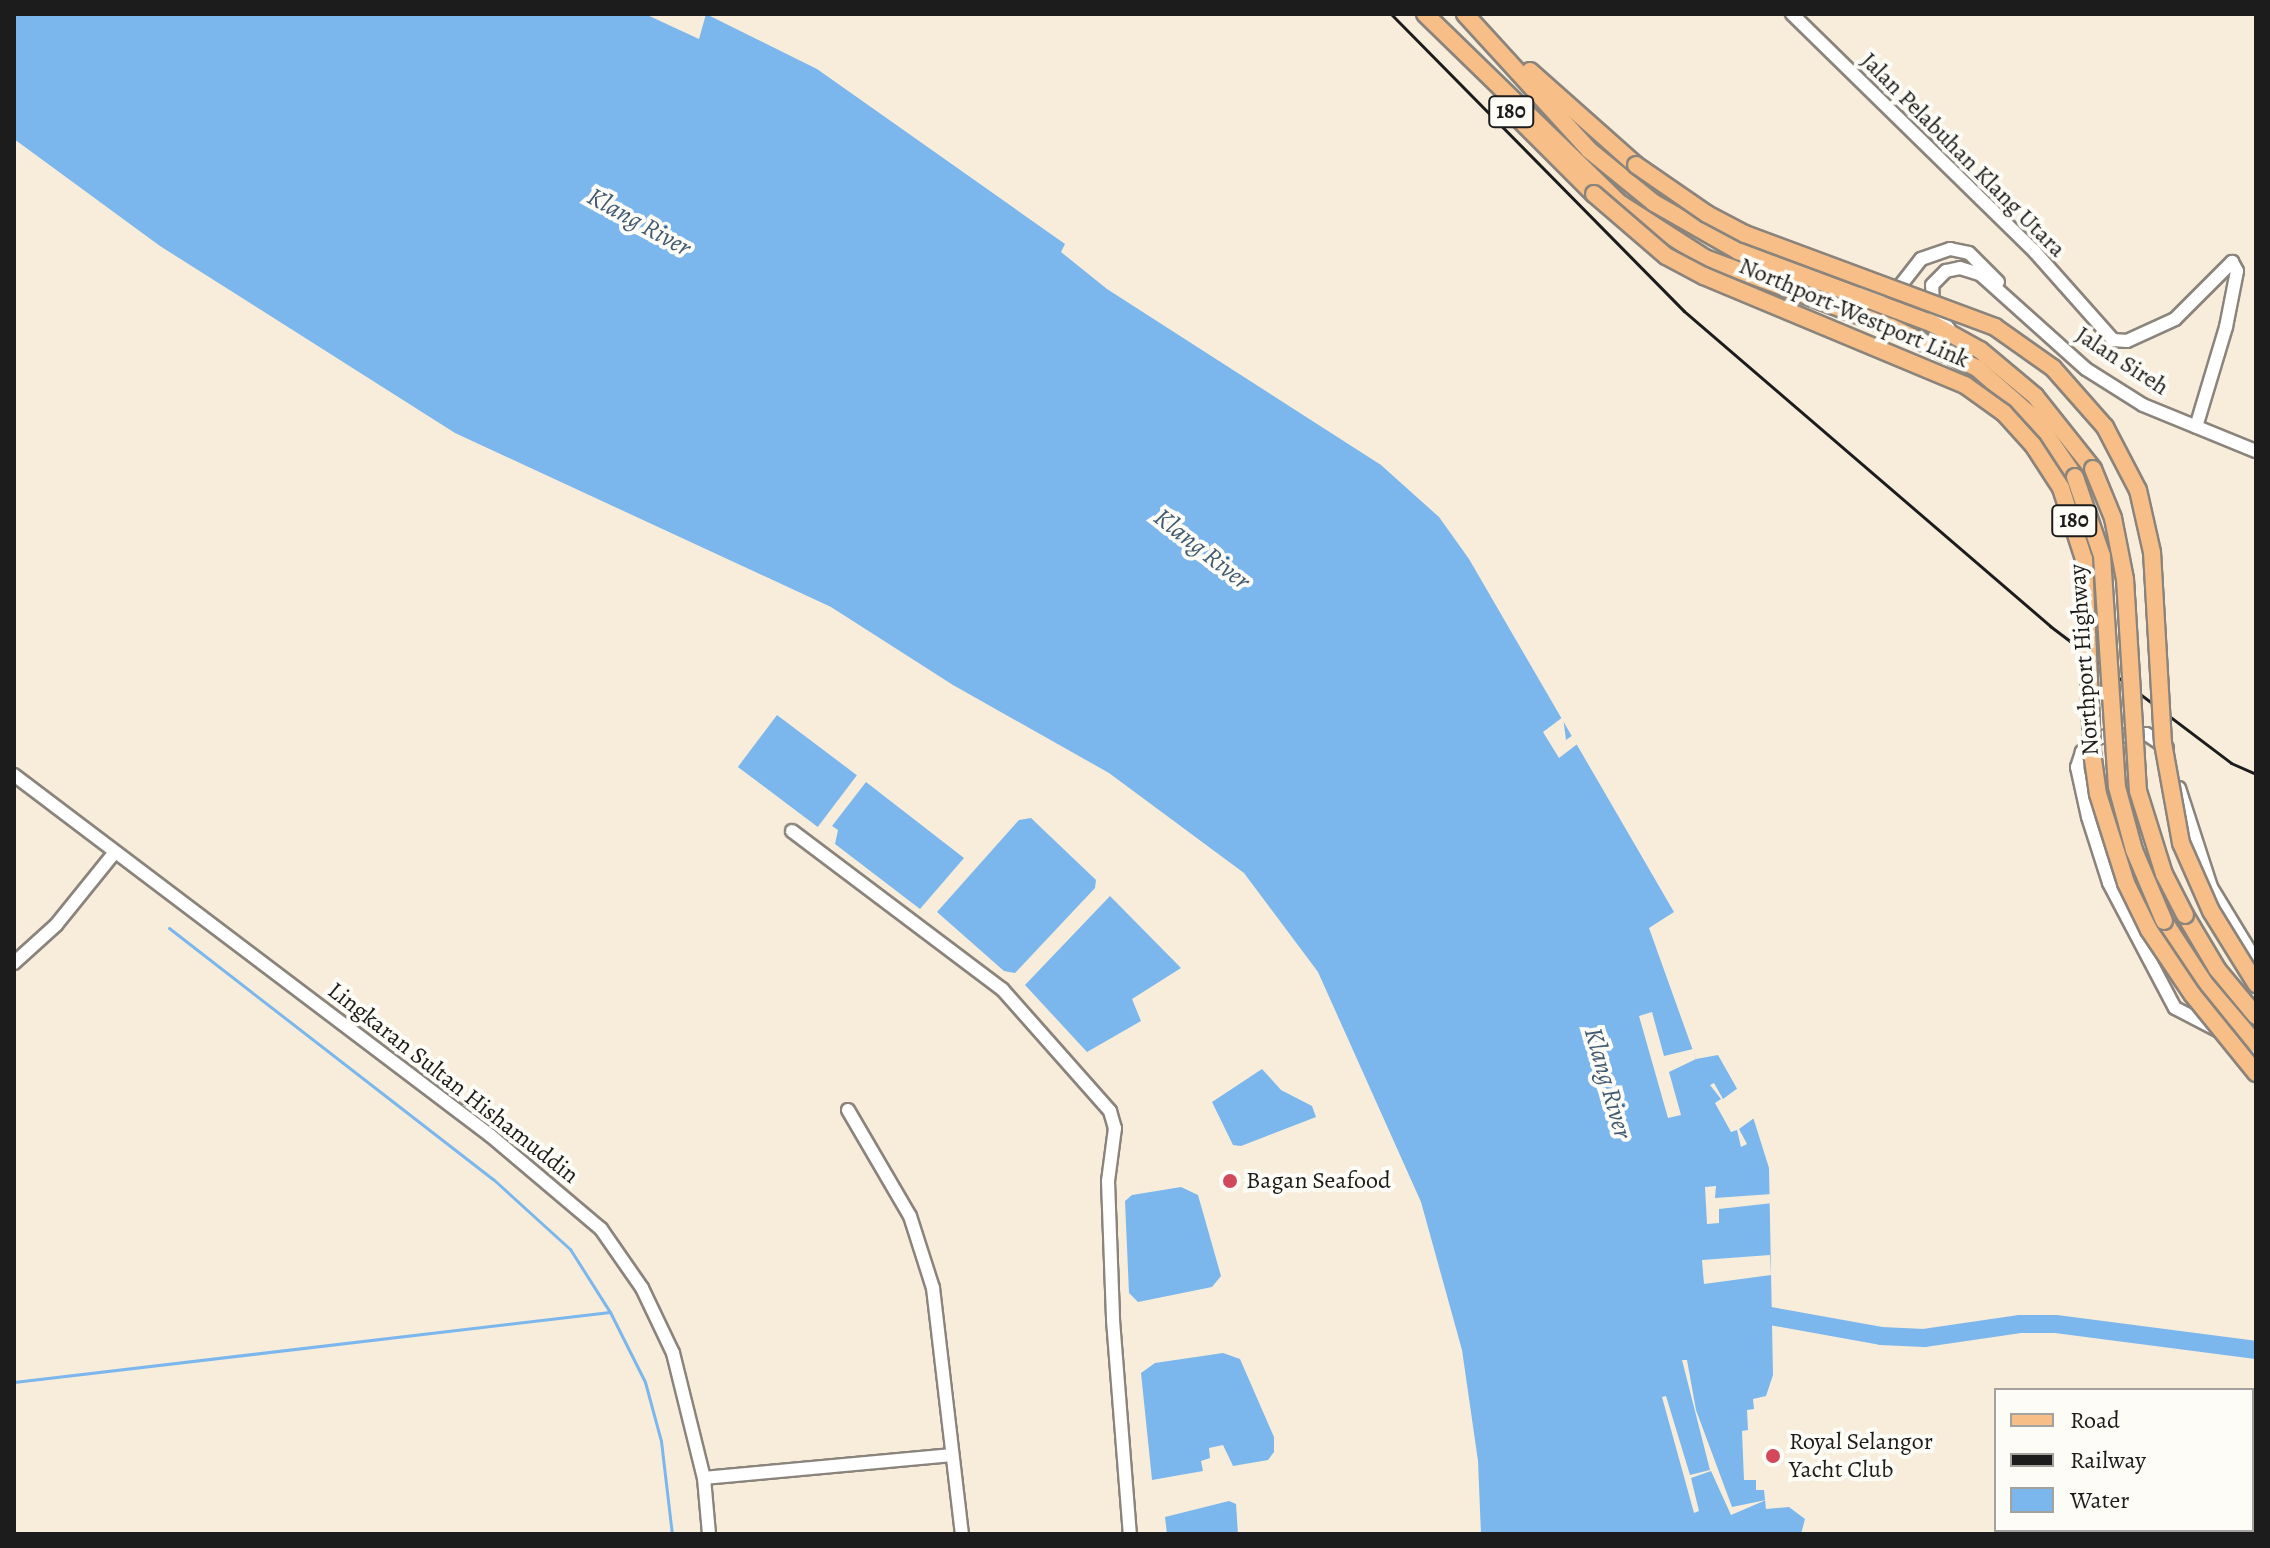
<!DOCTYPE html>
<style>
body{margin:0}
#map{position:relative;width:2270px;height:1548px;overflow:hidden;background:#f8eddb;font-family:Alegreya,serif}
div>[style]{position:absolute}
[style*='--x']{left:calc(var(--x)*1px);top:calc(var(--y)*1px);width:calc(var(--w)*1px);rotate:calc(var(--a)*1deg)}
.water>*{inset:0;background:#7bb7ed;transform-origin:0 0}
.pier>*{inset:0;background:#f8eddb}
.stream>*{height:3px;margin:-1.5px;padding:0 1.5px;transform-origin:1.5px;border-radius:1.5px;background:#7bb7ed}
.river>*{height:18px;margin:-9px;padding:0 9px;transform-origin:9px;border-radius:9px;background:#7bb7ed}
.roads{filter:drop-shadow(2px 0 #8a847c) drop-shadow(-2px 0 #8a847c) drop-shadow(0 2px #8a847c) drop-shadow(0 -2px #8a847c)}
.minor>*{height:12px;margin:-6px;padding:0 6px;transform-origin:6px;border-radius:6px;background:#fff}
.major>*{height:16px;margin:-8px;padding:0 8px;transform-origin:8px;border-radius:8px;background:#f7be87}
.rail>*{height:3px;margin:-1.5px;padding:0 1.5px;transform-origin:1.5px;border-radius:1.5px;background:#1c1c1c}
.bridges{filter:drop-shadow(2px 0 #8a847c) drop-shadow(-2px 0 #8a847c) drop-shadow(0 2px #8a847c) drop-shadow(0 -2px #8a847c)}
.major-bridge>*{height:16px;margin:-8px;padding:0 8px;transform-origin:8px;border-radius:8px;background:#f7be87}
.dots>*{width:22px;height:22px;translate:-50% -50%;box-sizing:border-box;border:4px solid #fdfcf7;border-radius:50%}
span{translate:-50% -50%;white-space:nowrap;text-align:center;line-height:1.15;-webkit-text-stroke:8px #fdfcf7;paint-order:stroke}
.shield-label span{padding:2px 6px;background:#fdfcf7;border:2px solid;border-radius:6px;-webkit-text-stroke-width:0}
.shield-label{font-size:22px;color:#1c1c1c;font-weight:700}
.street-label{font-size:24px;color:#1c1c1c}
.poi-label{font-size:24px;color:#1c1c1c}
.left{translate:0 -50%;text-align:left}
.water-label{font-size:26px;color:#425a70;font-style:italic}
.frame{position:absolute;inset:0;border:16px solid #1c1c1c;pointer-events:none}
.legend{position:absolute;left:1994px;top:1388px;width:260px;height:144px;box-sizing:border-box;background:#fdfcf7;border:2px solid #a3a29f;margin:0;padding:10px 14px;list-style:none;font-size:24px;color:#1c1c1c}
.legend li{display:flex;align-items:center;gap:16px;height:40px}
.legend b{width:40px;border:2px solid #a3a29f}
</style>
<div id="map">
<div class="water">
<div style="clip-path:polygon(14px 14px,706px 14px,817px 69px,1065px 244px,1061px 252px,1107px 289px,1381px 465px,1439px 517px,1469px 559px,1674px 912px,1649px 928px,1696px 1059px,1718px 1055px,1753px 1117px,1769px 1168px,1773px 1375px,1766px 1396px,1753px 1399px,1754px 1409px,1747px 1410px,1748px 1430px,1742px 1431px,1744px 1480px,1756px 1480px,1756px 1490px,1764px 1490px,1766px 1509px,1789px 1507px,1805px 1519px,1801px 1534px,1481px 1534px,1478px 1461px,1462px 1350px,1421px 1202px,1318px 972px,1244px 873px,1109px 773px,953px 685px,831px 607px,455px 433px,160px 246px,14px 139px)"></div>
<div style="left:777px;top:715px;width:100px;height:65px;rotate:37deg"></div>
<div style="clip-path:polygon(866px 782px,964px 858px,920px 909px,835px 844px,838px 830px,832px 826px)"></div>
<div style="clip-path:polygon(1031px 818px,1096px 880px,1095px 888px,1015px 973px,1004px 971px,937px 912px,1019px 820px)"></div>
<div style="clip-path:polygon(1110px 896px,1181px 968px,1132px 999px,1141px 1021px,1087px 1052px,1025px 985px)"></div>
<div style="clip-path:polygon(1262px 1069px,1281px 1090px,1312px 1106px,1316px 1117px,1241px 1146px,1233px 1145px,1212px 1102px)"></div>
<div style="clip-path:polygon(1181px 1187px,1198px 1195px,1221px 1276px,1212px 1287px,1138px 1302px,1129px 1293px,1125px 1201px,1132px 1195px)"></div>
<div style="clip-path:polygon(1223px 1353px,1240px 1359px,1274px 1437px,1274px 1452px,1268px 1460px,1233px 1466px,1223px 1445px,1209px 1448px,1210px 1458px,1201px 1461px,1203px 1471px,1152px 1480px,1141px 1373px,1155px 1363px)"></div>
<div style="clip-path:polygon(1229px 1501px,1236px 1504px,1238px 1534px,1167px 1534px,1165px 1517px)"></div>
</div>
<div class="pier">
<div style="clip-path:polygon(645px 14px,706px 14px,699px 39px)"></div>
<div style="clip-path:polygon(1563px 717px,1566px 740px,1576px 733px,1580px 742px,1559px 758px,1543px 732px)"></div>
<div style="clip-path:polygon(1652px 1012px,1664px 1056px,1693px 1049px,1696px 1059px,1669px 1072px,1681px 1115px,1668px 1118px,1639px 1016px)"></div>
<div style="clip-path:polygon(1714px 1083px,1723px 1099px,1738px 1088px,1757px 1116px,1739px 1129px,1747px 1144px,1741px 1147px,1737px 1130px,1731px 1132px,1715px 1103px,1721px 1099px,1710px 1085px)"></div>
<div style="clip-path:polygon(1716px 1186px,1715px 1198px,1772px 1194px,1773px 1203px,1719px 1209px,1719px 1223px,1707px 1224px,1705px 1187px)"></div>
<div style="clip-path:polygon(1770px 1255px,1771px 1275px,1704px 1284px,1702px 1260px)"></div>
<div style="clip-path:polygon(1682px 1360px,1687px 1360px,1696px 1410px,1732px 1507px,1766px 1500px,1731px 1515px,1711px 1471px,1691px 1478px,1699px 1511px,1694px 1513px,1662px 1397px,1666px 1396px,1690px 1475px,1710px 1470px)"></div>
</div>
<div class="stream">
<div style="--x:169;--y:928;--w:410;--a:37.8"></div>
<div style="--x:493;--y:1179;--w:104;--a:42.3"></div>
<div style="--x:570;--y:1249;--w:75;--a:57.6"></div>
<div style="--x:610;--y:1312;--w:78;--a:63.4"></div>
<div style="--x:645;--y:1382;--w:61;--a:74.8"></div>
<div style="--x:661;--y:1441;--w:94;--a:83.3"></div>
<div style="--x:14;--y:1382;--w:600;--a:-6.7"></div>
</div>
<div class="river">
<div style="--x:1748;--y:1312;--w:135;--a:10.2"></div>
<div style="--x:1881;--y:1336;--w:43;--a:2.7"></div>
<div style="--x:1924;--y:1338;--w:97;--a:-8.3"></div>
<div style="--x:2020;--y:1324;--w:36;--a:0"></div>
<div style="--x:2056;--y:1324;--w:202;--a:7.4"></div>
</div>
<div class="roads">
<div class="minor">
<div style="--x:1792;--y:14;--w:340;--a:44.4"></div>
<div style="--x:2035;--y:252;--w:118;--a:48.4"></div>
<div style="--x:2113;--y:340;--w:14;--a:4"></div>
<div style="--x:2127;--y:341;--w:53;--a:-24.6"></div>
<div style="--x:2175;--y:319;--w:81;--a:-45"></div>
<div style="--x:2232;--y:262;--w:10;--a:61"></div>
<div style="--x:2237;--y:271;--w:57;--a:101.1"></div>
<div style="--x:2226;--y:327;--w:104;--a:106.7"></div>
<div style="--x:1862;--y:293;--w:12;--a:9"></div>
<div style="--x:1874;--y:295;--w:28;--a:-19"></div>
<div style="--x:1900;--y:286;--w:34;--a:-52"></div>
<div style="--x:1921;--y:259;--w:31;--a:-19"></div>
<div style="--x:1950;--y:249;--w:19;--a:12"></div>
<div style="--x:1969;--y:253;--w:41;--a:45"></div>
<div style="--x:1949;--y:329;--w:26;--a:-129"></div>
<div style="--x:1933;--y:309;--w:24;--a:-92"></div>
<div style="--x:1932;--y:285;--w:20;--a:-45"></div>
<div style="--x:1946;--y:271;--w:14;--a:-12"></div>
<div style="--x:1960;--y:268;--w:21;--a:17"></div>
<div style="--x:1980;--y:274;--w:142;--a:41.9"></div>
<div style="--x:2086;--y:369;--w:67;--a:32.3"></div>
<div style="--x:2143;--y:405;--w:122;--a:22.2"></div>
<div style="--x:2167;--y:748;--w:25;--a:-146"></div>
<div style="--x:2146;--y:734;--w:47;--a:176.3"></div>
<div style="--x:2099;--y:737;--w:23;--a:139"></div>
<div style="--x:2082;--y:752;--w:16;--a:108"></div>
<div style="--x:2077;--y:767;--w:51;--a:77.6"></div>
<div style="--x:2088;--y:817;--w:69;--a:72.3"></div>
<div style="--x:2109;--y:883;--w:141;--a:62.2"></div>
<div style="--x:2175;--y:1008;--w:91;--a:27.4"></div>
<div style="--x:14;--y:775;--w:598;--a:37.12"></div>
<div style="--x:491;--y:1136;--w:144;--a:40.2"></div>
<div style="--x:601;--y:1229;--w:72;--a:55.2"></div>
<div style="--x:642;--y:1288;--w:72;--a:64.5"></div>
<div style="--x:673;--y:1353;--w:129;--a:76.1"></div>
<div style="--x:704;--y:1478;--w:56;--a:84.9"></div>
<div style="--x:2179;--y:788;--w:104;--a:72.1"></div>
<div style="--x:2211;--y:887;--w:87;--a:58.7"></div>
<div style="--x:792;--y:831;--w:263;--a:37"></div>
<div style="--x:1002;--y:989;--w:163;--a:48.5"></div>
<div style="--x:1110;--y:1111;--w:18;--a:74"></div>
<div style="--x:1115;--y:1128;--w:53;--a:97.5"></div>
<div style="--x:1108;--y:1181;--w:139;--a:87.9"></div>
<div style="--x:1113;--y:1320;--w:215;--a:85.5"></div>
<div style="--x:14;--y:963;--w:57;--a:-42.1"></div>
<div style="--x:56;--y:925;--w:92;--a:-51.1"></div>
<div style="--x:848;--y:1110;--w:123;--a:59.7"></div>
<div style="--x:910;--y:1216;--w:76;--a:72.3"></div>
<div style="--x:933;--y:1288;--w:248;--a:83.3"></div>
<div style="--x:2252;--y:1475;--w:5;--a:-37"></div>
<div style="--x:704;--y:1478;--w:249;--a:-5.3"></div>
<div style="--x:2161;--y:1534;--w:8;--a:-30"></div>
</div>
<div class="major">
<div style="--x:1425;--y:14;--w:269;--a:44.2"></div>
<div style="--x:1618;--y:202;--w:103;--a:32.8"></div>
<div style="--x:1705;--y:258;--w:198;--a:20.4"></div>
<div style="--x:1891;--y:327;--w:95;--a:25.5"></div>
<div style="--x:1977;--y:368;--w:79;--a:41.4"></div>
<div style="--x:2036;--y:420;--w:69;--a:55.6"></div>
<div style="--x:1465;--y:14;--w:184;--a:47.6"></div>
<div style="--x:1589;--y:150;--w:84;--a:39.2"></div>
<div style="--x:1654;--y:203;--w:97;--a:29.7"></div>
<div style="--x:1738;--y:251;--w:208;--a:20.5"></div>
<div style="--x:1933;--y:324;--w:54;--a:29"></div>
<div style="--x:1980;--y:350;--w:72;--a:39.9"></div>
<div style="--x:2035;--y:396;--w:93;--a:51.5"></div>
<div style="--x:1530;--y:71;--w:142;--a:41.6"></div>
<div style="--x:1507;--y:107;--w:123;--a:45"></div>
<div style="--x:2185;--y:915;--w:63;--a:59.3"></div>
<div style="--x:2217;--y:969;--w:61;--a:50.3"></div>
<div style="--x:2164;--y:921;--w:75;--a:56.9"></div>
<div style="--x:2205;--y:984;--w:79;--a:49.6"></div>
</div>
</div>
<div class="rail">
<div style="--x:1391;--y:14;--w:417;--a:45.4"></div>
<div style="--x:1684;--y:311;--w:483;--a:40.7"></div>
<div style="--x:2050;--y:626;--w:227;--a:37.1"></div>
<div style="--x:2231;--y:763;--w:27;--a:24"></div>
</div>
<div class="bridges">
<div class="major-bridge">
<div style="--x:1636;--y:165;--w:86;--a:34.6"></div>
<div style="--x:1707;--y:214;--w:43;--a:27.8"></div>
<div style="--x:1745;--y:234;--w:267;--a:20.4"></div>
<div style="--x:1995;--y:327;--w:71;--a:35.3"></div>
<div style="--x:2053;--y:368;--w:79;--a:48.6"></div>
<div style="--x:2105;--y:427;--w:71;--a:62.4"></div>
<div style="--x:2138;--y:490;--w:64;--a:77.3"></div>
<div style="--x:2152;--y:552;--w:191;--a:86.7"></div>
<div style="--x:2163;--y:743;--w:102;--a:79.8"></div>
<div style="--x:2181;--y:843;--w:74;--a:66.2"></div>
<div style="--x:2211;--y:911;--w:86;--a:58.3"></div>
<div style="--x:1594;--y:194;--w:95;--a:40.7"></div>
<div style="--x:1666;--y:256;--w:43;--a:27.8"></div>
<div style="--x:1704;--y:276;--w:283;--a:22.7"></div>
<div style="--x:1965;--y:385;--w:48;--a:35.7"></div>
<div style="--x:2004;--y:413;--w:43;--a:47.8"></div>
<div style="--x:2033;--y:445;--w:51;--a:56.9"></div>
<div style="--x:2061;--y:488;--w:75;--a:72.1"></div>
<div style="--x:2084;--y:559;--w:193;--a:87.6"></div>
<div style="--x:2092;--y:752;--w:42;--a:81.9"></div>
<div style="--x:2098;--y:794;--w:93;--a:72.5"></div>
<div style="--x:2126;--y:883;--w:52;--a:63.9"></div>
<div style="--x:2149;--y:930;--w:77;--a:56.1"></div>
<div style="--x:2192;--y:994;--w:102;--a:51"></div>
<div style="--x:2093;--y:469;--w:53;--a:67.8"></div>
<div style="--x:2113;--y:518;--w:62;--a:78.9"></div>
<div style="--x:2125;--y:579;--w:212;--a:86.5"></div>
<div style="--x:2138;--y:791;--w:87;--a:72.6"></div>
<div style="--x:2164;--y:874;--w:46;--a:62.9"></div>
<div style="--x:2075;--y:477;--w:83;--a:71.1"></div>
<div style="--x:2102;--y:556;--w:231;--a:86.3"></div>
<div style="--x:2117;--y:787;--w:65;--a:74.9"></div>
<div style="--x:2134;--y:850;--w:77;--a:67.1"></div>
</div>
</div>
<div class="dots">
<div style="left:1230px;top:1181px;background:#d1495b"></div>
<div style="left:1773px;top:1456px;background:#d1495b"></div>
</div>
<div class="shield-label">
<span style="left:1511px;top:112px">180</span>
<span style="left:2074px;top:521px">180</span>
</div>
<div class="street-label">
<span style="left:1963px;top:155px;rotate:45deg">Jalan Pelabuhan Klang Utara</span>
<span style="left:1854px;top:313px;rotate:23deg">Northport-Westport Link</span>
<span style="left:2122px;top:361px;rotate:33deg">Jalan Sireh</span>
<span style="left:2084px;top:660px;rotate:-94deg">Northport Highway</span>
<span style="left:453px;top:1083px;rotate:38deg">Lingkaran Sultan Hishamuddin</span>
</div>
<div class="poi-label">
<span class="left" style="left:1246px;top:1181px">Bagan Seafood</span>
<span class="left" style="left:1789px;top:1456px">Royal Selangor<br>Yacht Club</span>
</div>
<div class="water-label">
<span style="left:639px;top:222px;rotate:29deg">Klang River</span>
<span style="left:1202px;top:549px;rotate:38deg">Klang River</span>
<span style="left:1608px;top:1083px;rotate:74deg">Klang River</span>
</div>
<div class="frame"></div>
<ul class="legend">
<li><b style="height:10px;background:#f7be87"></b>Road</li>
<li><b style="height:10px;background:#1c1c1c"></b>Railway</li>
<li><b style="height:22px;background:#7bb7ed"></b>Water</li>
</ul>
</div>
